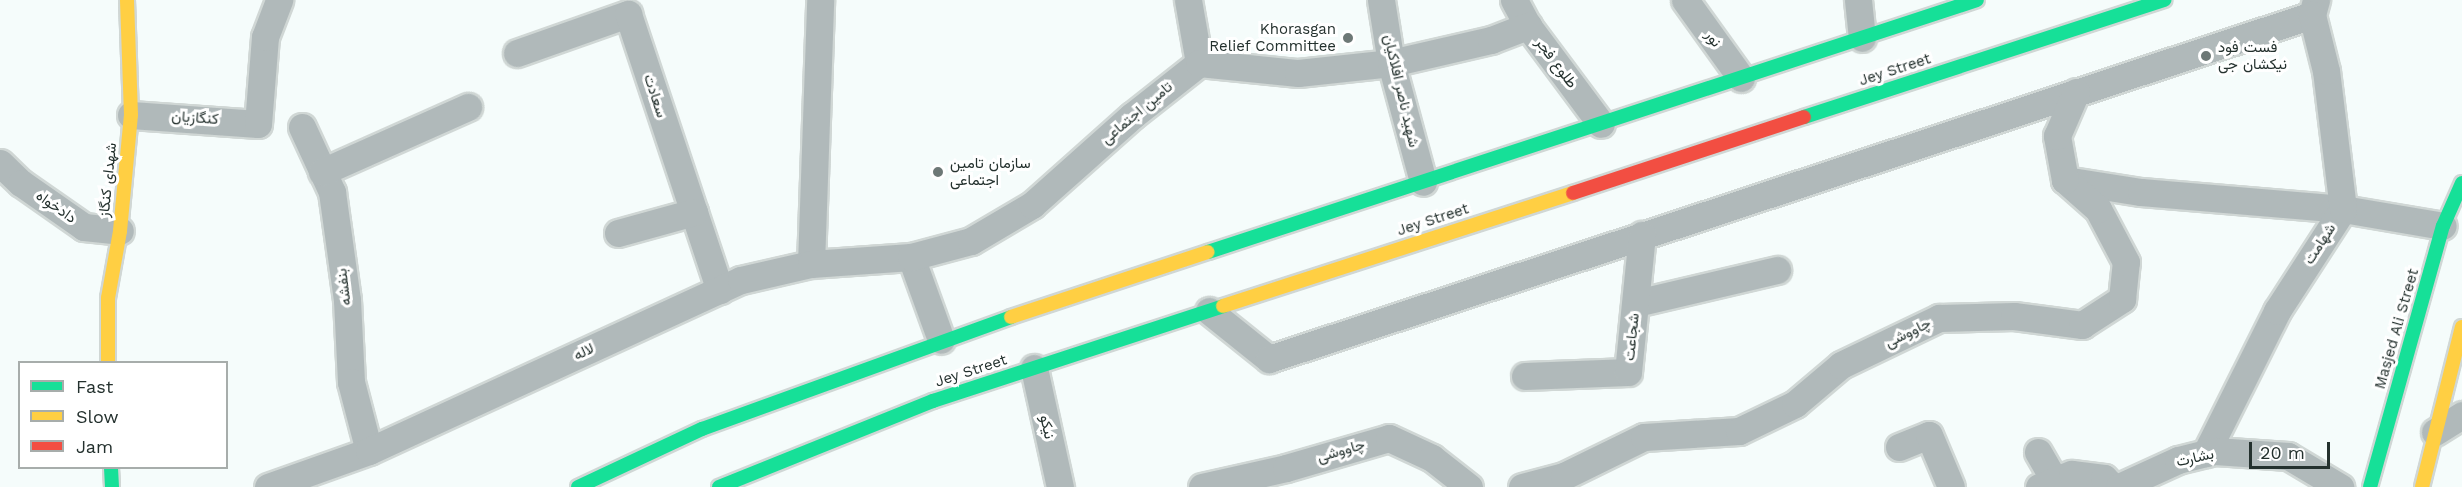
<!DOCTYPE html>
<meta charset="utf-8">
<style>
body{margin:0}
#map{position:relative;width:2462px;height:487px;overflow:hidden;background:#f5fcfb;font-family:"Work Sans",Vazirmatn,sans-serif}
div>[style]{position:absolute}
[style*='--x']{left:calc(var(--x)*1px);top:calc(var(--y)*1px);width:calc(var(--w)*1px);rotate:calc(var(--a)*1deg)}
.roads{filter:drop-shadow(2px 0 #d0d7d5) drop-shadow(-2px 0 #d0d7d5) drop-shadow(0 2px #d0d7d5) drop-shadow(0 -2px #d0d7d5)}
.street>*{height:27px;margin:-13.5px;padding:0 13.5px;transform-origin:13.5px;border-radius:13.5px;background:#b0b9ba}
.fast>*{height:14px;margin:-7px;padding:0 7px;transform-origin:7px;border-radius:7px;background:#16e098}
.slow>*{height:14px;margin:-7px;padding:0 7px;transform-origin:7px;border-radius:7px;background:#ffcf43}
.jam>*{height:14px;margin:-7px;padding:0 7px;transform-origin:7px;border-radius:7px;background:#f24e42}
.dots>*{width:16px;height:16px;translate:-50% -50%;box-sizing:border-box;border:3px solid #fff;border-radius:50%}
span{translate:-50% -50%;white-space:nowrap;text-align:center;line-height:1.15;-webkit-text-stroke:6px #fff;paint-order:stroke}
.poi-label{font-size:15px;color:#24312e}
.right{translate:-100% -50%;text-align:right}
.left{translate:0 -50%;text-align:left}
.street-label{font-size:15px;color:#24312e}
.legend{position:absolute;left:18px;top:361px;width:210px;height:108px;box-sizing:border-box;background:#fff;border:2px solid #a7adab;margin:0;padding:8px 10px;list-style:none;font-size:18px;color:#24312e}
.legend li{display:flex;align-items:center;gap:12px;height:30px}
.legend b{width:30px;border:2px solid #a7adab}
.scale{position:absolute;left:2249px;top:442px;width:81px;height:27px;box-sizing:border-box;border:3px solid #24312e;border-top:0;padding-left:8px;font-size:18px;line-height:21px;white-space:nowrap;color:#24312e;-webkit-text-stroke:4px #fff;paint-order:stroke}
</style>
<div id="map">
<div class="roads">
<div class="street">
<div style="--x:1188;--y:0;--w:64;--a:80.1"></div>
<div style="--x:1381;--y:0;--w:64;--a:81"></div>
<div style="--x:1391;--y:63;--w:123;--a:74.9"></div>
<div style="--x:1514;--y:0;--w:30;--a:62"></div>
<div style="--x:1528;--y:26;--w:122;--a:53.3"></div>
<div style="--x:1685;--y:0;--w:96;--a:54.3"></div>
<div style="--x:1858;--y:0;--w:38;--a:84"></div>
<div style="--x:517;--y:53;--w:118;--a:-19.4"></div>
<div style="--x:628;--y:14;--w:291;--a:71.6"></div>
<div style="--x:131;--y:115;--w:127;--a:4.1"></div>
<div style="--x:258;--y:124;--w:87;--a:-85.4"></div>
<div style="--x:265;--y:37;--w:40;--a:-69"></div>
<div style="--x:302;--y:127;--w:72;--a:65.2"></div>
<div style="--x:332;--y:192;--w:109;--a:82.1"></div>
<div style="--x:347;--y:300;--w:82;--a:87.2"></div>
<div style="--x:351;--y:382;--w:71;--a:75.4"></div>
<div style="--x:0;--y:163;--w:29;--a:44"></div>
<div style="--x:21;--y:183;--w:77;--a:34.9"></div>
<div style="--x:84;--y:227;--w:36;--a:6"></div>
<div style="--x:322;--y:172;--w:160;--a:-24"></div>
<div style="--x:2065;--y:180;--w:77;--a:9"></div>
<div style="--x:2141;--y:192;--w:203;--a:4.8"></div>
<div style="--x:2343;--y:209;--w:101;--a:9.6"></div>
<div style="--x:618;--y:233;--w:79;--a:-15.4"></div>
<div style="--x:911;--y:257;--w:88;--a:70.1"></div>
<div style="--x:811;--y:264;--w:264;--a:-88"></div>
<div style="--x:1636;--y:303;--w:145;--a:-13.2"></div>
<div style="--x:1209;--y:311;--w:77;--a:38.7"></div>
<div style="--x:1269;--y:359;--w:1098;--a:-18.25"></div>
<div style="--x:2312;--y:15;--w:16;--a:-75"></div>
<div style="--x:1034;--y:368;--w:122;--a:77.7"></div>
<div style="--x:1525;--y:376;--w:103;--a:-2.2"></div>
<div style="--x:1628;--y:372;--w:138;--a:-84.2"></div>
<div style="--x:2435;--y:432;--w:32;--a:-32"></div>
<div style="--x:1899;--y:447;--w:32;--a:-22"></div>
<div style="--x:1929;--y:435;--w:56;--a:67.1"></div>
<div style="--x:2038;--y:452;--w:34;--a:60"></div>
<div style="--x:2206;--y:453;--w:159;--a:-63.4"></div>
<div style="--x:2277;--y:311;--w:121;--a:-57.1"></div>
<div style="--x:2343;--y:209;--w:139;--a:-97"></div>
<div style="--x:2326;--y:71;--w:58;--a:-104"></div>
<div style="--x:268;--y:487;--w:107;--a:-19.6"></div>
<div style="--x:369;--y:451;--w:409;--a:-24.7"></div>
<div style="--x:741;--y:280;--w:72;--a:-12.9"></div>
<div style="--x:811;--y:264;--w:100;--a:-4"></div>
<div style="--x:911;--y:257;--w:62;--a:-14.9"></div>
<div style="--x:971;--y:241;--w:71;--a:-30.5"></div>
<div style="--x:1032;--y:205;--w:134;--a:-41.7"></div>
<div style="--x:1132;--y:116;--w:85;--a:-38.3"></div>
<div style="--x:1199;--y:63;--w:100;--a:5.8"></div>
<div style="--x:1298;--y:73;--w:94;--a:-6.1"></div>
<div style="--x:1391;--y:63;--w:103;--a:-13"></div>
<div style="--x:1491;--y:40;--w:40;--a:-21"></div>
<div style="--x:1202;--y:487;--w:86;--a:-12.7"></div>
<div style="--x:1286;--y:468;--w:107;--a:-16.2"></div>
<div style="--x:1389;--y:438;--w:47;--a:24.9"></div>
<div style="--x:1432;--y:458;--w:47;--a:38.1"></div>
<div style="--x:1522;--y:487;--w:43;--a:-14.7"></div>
<div style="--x:1564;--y:476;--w:89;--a:-26"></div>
<div style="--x:1644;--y:437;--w:95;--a:-3.6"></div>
<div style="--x:1739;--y:431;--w:62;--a:-25.7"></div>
<div style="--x:1795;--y:404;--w:60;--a:-40.3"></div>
<div style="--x:1841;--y:365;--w:109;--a:-25.6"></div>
<div style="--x:1939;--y:318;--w:75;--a:-1.5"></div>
<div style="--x:2014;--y:316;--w:69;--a:7.5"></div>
<div style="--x:2082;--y:325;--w:48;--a:-33"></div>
<div style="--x:2122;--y:299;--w:37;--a:-84"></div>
<div style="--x:2126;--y:262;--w:60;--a:-117.8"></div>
<div style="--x:2098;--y:209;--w:44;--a:-138.7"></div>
<div style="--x:2065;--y:180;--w:45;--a:-100.3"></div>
<div style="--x:2057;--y:136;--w:48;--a:-66.6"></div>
<div style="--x:2039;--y:487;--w:35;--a:-22"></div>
<div style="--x:2072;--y:474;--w:32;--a:7"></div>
<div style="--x:2104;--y:478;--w:13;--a:45"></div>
<div style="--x:2119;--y:487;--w:65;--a:-24.6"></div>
<div style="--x:2178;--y:460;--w:38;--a:-14"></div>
<div style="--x:2215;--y:451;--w:73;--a:3.9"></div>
<div style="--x:2288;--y:456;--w:61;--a:30.8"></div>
</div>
<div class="fast">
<div style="--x:1804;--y:117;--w:379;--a:-18"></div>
<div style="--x:1208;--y:252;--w:809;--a:-18.14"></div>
<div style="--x:111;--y:468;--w:19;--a:87"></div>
<div style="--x:578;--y:487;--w:137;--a:-25.1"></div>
<div style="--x:702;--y:429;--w:329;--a:-19.9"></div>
<div style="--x:719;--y:487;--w:231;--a:-21.9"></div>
<div style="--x:933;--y:401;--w:305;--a:-18.1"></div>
<div style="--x:2370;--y:487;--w:271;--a:-74.4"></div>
<div style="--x:2443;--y:226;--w:47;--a:-66.2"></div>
</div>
<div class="slow">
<div style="--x:1223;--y:306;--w:368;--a:-17.9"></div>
<div style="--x:1011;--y:317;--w:207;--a:-18.3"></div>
<div style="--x:108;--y:362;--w:64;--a:-90"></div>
<div style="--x:108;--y:298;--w:68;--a:-79.8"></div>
<div style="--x:120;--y:231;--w:117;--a:-84.6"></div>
<div style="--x:131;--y:115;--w:115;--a:-92"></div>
<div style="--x:2422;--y:487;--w:165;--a:-76"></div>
</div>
<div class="jam">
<div style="--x:1573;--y:193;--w:243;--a:-18.2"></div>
</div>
</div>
<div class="dots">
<div style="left:1348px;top:38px;background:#6d7876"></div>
<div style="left:2206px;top:56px;background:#6d7876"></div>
<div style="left:938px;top:172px;background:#6d7876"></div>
</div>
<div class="poi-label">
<span class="right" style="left:1336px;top:38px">Khorasgan<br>Relief Committee</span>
<span class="left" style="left:2218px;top:56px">فست فود<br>نیکشان جی</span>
<span class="left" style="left:950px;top:172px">سازمان تامین<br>اجتماعی</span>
</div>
<div class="street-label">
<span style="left:1713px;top:39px;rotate:54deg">نور</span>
<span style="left:1556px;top:63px;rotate:53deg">طلوع فجر</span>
<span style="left:1895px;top:70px;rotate:-18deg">Jey Street</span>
<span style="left:1401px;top:91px;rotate:77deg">شهید ناصر افلاکیان</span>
<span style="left:655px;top:96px;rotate:72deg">سعادت</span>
<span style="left:1137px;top:113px;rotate:-40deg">تامین اجتماعی</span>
<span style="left:195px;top:118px;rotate:4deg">کنگازیان</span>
<span style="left:108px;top:180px;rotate:-84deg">شهدای کنگاز</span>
<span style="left:56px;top:207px;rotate:35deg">دادخواه</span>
<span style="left:1433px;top:220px;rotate:-18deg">Jey Street</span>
<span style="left:2320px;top:244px;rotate:-57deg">شهامت</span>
<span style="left:344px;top:287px;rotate:-97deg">بنفشه</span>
<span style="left:2397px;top:329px;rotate:-74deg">Masjed Ali Street</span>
<span style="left:1908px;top:333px;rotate:-26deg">چاووشی</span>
<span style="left:1632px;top:337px;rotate:-84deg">شجاعت</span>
<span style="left:584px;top:352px;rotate:-25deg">لاله</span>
<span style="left:971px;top:371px;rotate:-18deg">Jey Street</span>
<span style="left:1047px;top:427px;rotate:78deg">نیکو</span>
<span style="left:1341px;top:451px;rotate:-16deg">چاووشی</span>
<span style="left:2195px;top:458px;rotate:-13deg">بشارت</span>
</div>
<ul class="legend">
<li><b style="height:8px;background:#16e098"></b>Fast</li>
<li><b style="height:8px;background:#ffcf43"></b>Slow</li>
<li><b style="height:8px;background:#f24e42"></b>Jam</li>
</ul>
<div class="scale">20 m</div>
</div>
